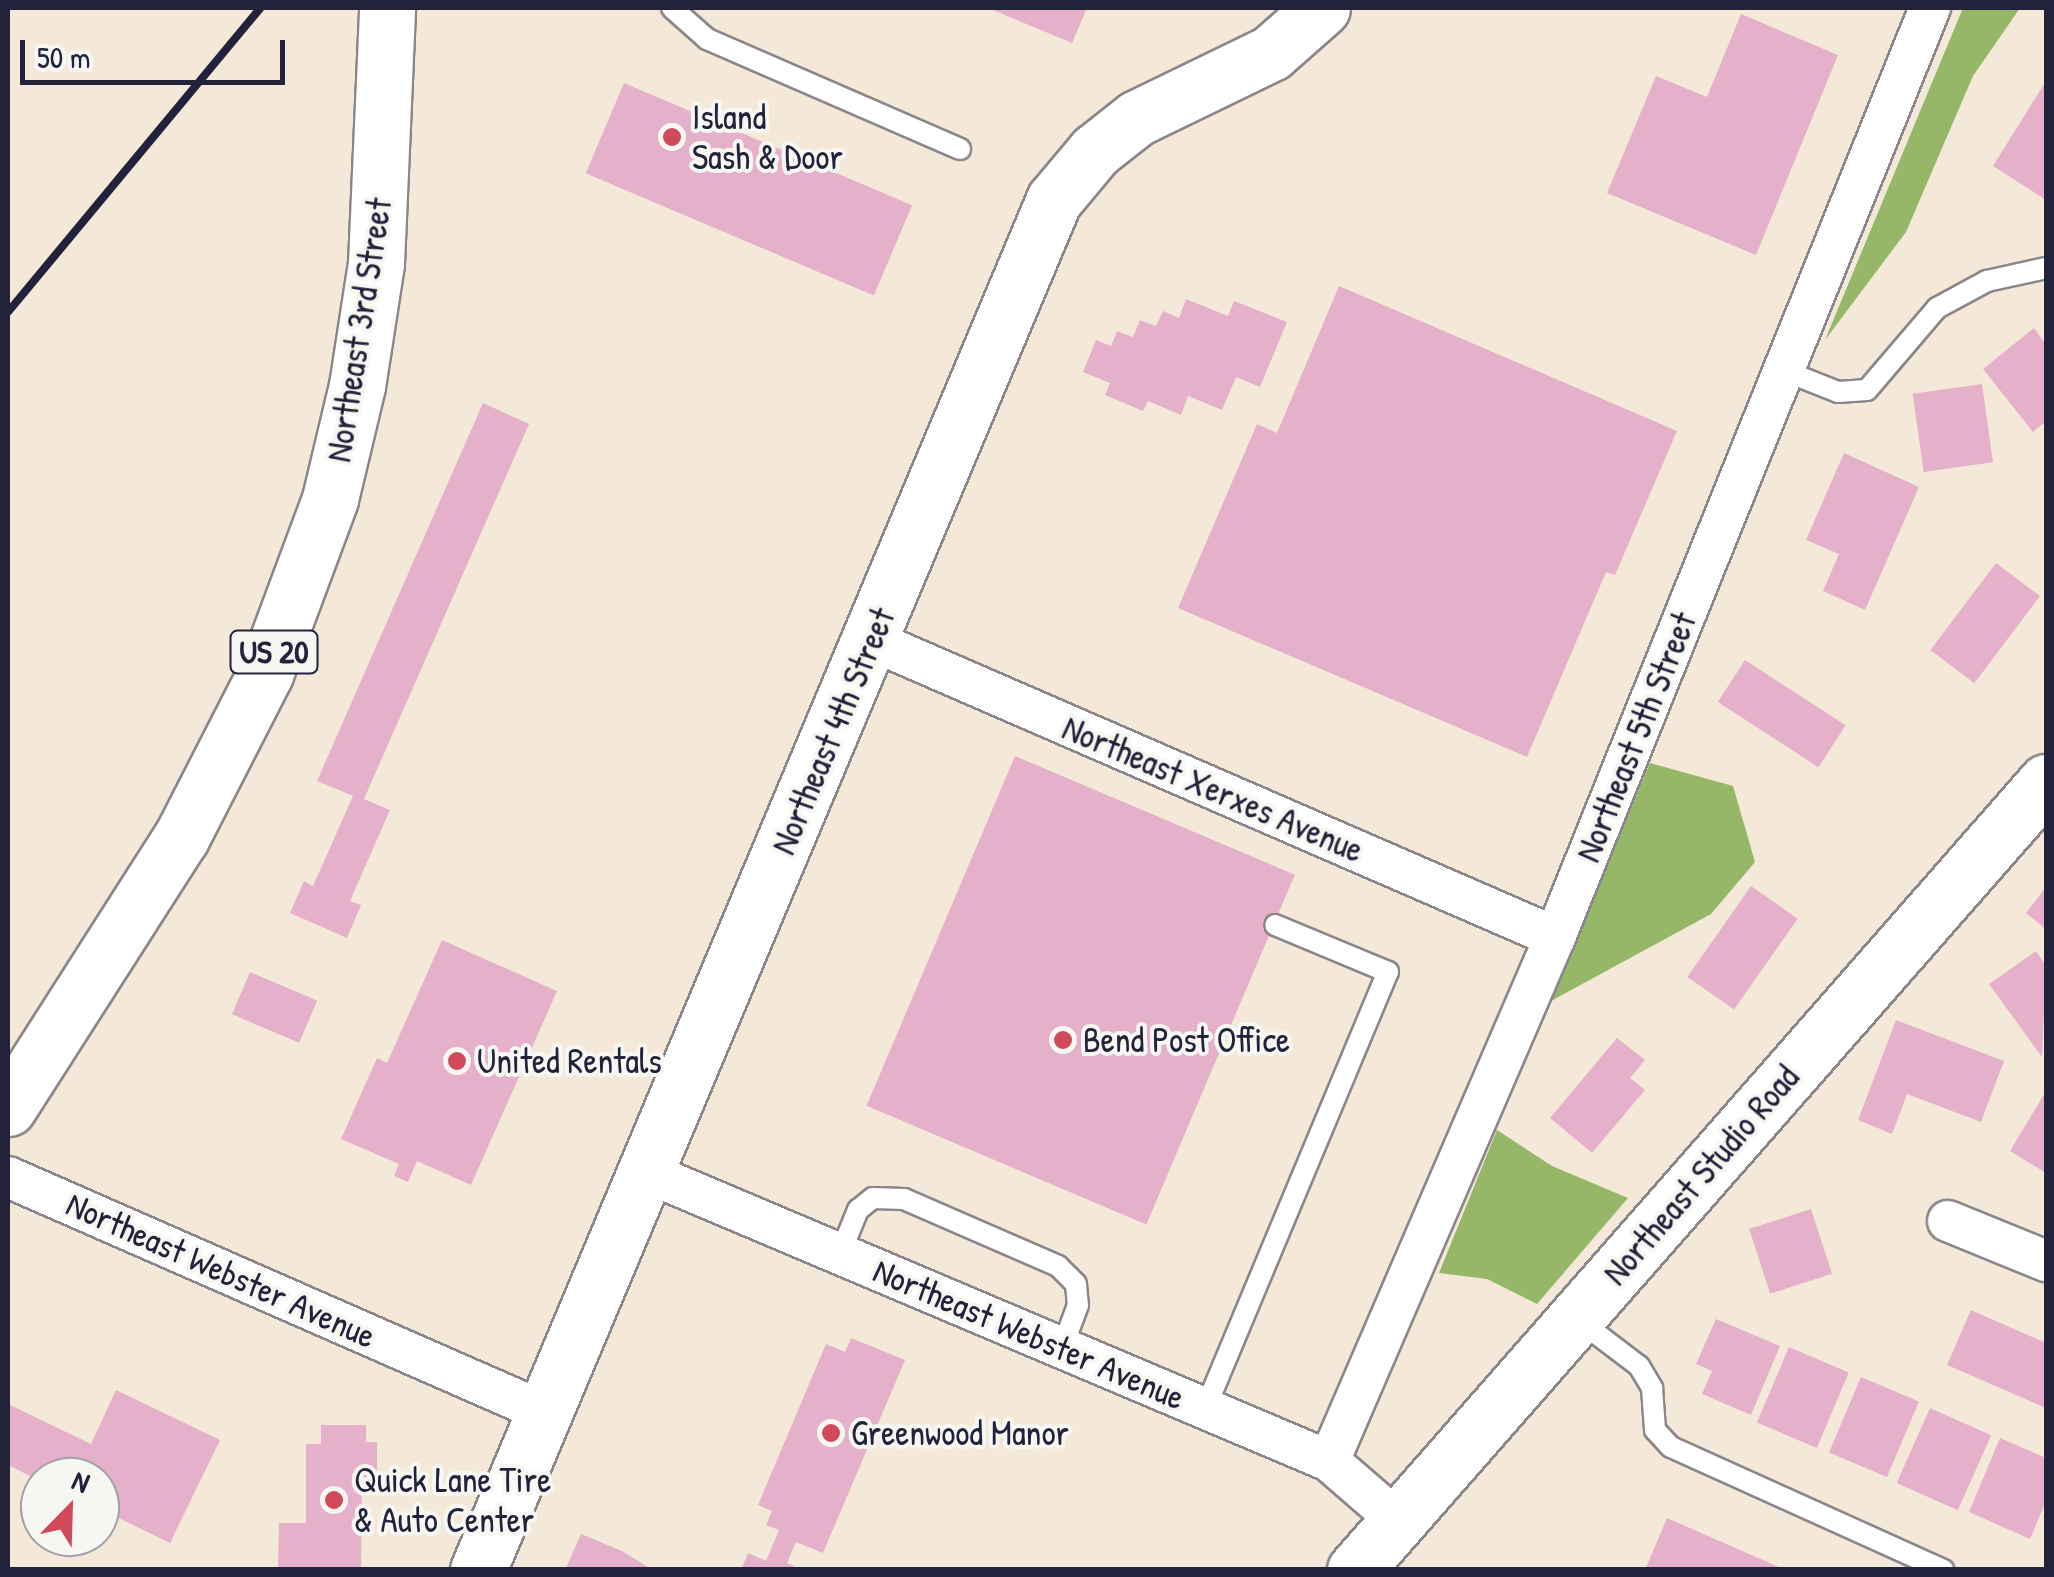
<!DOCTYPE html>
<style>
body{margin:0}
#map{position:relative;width:2054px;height:1577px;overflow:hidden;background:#f4e9d8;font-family:"Patrick Hand",sans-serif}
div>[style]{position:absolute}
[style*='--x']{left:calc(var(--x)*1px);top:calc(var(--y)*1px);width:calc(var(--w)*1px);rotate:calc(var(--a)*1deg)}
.forest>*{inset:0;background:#96b668}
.building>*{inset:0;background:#e5b1ca;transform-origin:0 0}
.roads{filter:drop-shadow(2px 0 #8b868a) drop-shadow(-2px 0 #8b868a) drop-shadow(0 2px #8b868a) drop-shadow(0 -2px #8b868a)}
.lane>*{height:20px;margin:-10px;padding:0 10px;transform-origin:10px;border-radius:10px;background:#fff}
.street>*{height:40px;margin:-20px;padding:0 20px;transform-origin:20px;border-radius:20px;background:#fff}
.secondary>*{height:55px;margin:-27.5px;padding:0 27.5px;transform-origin:27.5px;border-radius:27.5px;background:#fff}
.primary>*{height:55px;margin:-27.5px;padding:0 27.5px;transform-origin:27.5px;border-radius:27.5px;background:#fff}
.rail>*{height:8px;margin:-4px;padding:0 4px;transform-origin:4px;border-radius:4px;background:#22223b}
.dots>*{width:28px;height:28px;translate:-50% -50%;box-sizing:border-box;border:5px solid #f6f6f2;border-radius:50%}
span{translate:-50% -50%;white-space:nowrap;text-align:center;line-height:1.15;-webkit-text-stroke:8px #f6f6f2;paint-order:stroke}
.shield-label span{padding:2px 8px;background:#f6f6f2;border:2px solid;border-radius:8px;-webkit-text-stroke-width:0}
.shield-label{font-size:32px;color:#22223b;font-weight:700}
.poi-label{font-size:35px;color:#22223b}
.left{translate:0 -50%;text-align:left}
.street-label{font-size:35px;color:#22223b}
.frame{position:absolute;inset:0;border:10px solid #22223b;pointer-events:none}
.north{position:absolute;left:20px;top:1457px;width:100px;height:100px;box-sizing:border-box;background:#f6f6f2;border:2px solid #a1a1a9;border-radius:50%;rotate:23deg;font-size:28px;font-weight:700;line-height:40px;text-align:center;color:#22223b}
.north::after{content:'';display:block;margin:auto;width:35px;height:45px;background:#d1495b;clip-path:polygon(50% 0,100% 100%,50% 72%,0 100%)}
.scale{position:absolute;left:20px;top:40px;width:265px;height:45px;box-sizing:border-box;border:5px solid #22223b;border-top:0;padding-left:12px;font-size:30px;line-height:35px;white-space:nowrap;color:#22223b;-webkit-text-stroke:8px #f6f6f2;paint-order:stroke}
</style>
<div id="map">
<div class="forest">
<div style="clip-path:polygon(1963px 8px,2020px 8px,1973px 76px,1906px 232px,1825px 340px)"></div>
<div style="clip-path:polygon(1650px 763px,1733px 786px,1755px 862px,1711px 914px,1551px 1001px)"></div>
<div style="clip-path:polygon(1497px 1130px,1552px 1166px,1628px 1198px,1537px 1304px,1487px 1279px,1439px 1273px)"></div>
</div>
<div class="building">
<div style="clip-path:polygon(988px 8px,1087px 8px,1072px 43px)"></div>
<div style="clip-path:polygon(1741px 14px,1838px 55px,1756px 255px,1607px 193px,1656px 76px,1707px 97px)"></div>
<div style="clip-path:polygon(2046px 81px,2046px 200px,1993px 166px)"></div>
<div style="left:624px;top:83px;width:313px;height:98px;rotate:23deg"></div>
<div style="clip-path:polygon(1339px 286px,1677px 431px,1615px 575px,1606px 572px,1527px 757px,1178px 608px,1257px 424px,1277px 433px)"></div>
<div style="clip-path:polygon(1186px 299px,1228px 316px,1234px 301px,1287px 322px,1260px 387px,1236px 377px,1222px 410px,1188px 396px,1181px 415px,1148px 401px,1143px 411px,1105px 395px,1110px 383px,1083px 372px,1096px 340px,1111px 346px,1117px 331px,1133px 337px,1140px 320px,1156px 326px,1163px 311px,1179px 318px)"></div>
<div style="clip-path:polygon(2034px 328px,2046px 345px,2046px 421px,2033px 432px,1983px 369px)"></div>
<div style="left:1982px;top:384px;width:79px;height:70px;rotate:82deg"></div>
<div style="clip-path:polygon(483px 403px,529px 424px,364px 799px,390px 810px,350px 901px,361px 905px,347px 938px,290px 913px,304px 881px,313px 886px,353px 796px,317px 781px)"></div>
<div style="clip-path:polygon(1844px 453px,1919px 487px,1865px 610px,1823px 591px,1839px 554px,1806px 540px)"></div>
<div style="left:1996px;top:563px;width:55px;height:109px;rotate:37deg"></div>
<div style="left:1745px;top:660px;width:120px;height:50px;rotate:33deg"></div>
<div style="left:1015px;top:756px;width:304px;height:380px;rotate:23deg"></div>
<div style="left:1751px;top:886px;width:57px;height:111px;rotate:35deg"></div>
<div style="clip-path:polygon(2046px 887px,2046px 929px,2026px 913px)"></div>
<div style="clip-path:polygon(442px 940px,557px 991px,471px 1185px,417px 1161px,408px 1182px,394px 1176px,399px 1164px,341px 1139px,377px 1058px,387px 1063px)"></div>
<div style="clip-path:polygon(2036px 951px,2046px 966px,2042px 1057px,1989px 984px)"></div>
<div style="left:250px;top:972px;width:73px;height:46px;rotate:23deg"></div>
<div style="clip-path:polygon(1896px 1020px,2004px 1061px,1981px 1122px,1907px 1094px,1892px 1134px,1858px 1120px)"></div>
<div style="clip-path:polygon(1617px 1038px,1645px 1060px,1630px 1078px,1645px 1090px,1592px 1153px,1550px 1118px)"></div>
<div style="clip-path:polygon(2046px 1091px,2046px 1173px,2010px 1151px)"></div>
<div style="left:1811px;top:1209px;width:68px;height:65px;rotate:72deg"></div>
<div style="clip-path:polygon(1971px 1310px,2046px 1343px,2046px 1408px,1947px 1365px)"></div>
<div style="clip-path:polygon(1716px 1319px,1780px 1346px,1751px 1415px,1702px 1394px,1712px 1371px,1696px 1364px)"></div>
<div style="clip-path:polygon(851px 1338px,905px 1360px,823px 1553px,796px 1542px,787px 1563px,803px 1570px,741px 1570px,748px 1553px,766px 1561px,779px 1530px,766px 1525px,772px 1511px,758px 1505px,826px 1344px,845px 1352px)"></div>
<div style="left:1789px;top:1347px;width:65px;height:82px;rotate:23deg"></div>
<div style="left:1861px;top:1377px;width:63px;height:82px;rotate:23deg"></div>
<div style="clip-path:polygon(116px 1390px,220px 1440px,170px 1543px,100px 1509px,100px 1477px,40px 1481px,8px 1465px,8px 1404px,91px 1444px)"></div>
<div style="left:1930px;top:1408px;width:67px;height:82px;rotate:24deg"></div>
<div style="clip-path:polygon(321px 1425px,366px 1425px,366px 1442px,377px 1442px,377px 1477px,362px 1477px,361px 1570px,278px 1570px,279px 1523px,306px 1523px,306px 1444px,321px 1444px)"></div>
<div style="clip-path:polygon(2000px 1438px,2046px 1458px,2046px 1501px,2030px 1539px,1969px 1512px)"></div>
<div style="clip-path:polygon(1667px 1518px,1786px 1570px,1645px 1570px)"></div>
<div style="clip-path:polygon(581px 1534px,622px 1551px,653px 1570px,565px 1570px)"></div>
</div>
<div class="roads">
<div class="lane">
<div style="--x:672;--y:8;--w:47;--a:41.5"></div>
<div style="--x:707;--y:39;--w:276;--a:23.5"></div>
<div style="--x:1785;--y:371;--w:57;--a:21.6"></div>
<div style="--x:1838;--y:392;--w:29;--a:-4"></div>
<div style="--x:1867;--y:390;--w:108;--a:-49.5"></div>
<div style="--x:1937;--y:308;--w:57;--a:-28.4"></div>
<div style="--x:1987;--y:281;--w:60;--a:-12.4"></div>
<div style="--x:840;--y:1254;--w:48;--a:-67.8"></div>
<div style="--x:858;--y:1210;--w:19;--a:-39"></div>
<div style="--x:873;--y:1198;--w:31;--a:2"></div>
<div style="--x:904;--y:1199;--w:168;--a:23.5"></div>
<div style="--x:1058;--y:1266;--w:25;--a:45"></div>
<div style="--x:1076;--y:1284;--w:21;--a:85"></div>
<div style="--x:1078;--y:1305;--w:46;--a:110.4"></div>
<div style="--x:1577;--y:1319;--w:78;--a:37.2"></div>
<div style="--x:1639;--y:1366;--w:26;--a:59"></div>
<div style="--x:1652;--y:1388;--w:42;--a:85.9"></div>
<div style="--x:1655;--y:1430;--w:23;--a:47"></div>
<div style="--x:1671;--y:1447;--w:299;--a:24.3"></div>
<div style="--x:1205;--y:1409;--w:474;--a:-67.3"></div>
<div style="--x:1388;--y:972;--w:122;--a:-157.4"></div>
</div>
<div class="street">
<div style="--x:871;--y:640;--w:746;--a:23.47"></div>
<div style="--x:646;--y:1172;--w:742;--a:22.93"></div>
<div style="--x:1329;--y:1461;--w:90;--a:40.9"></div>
<div style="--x:8;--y:1177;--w:585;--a:23.67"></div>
<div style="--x:1948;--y:1221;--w:106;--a:22.2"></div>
<div style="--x:1329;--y:1461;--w:571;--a:-66.67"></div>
<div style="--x:1555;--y:937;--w:1002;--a:-68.02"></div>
</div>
<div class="secondary">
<div style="--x:478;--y:1570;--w:1486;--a:-67.2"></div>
<div style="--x:1054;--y:200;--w:64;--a:-50.1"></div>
<div style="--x:1095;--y:151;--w:53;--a:-38.2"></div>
<div style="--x:1137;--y:118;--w:149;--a:-25.9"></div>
<div style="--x:1271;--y:53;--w:68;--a:-41.4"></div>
<div style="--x:1355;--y:1570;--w:1048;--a:-48.75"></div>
</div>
<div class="primary">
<div style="--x:8;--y:1108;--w:321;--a:-57.4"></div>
<div style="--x:181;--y:838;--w:184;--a:-62.9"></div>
<div style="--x:265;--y:674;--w:187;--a:-69.6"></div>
<div style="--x:330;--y:499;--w:116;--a:-76.6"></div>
<div style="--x:357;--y:386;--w:124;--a:-81.2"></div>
<div style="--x:376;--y:263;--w:255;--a:-87.5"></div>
</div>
</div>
<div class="rail">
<div style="--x:8;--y:312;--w:395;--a:-50.3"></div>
</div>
<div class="dots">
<div style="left:672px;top:137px;background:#d1495b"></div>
<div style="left:1063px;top:1040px;background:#d1495b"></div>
<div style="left:457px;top:1061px;background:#d1495b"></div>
<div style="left:831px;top:1433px;background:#d1495b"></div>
<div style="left:334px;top:1500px;background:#d1495b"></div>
</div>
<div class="shield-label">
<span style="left:274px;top:652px">US 20</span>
</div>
<div class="poi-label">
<span class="left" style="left:692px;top:137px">Island<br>Sash &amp; Door</span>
<span class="left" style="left:1083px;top:1040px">Bend Post Office</span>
<span class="left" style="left:477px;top:1061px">United Rentals</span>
<span class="left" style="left:851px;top:1433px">Greenwood Manor</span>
<span class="left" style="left:354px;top:1500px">Quick Lane Tire<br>&amp; Auto Center</span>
</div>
<div class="street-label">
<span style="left:359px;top:330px;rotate:-81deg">Northeast 3rd Street</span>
<span style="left:833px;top:731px;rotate:-67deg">Northeast 4th Street</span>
<span style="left:1636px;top:737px;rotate:-68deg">Northeast 5th Street</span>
<span style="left:1213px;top:789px;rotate:23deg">Northeast Xerxes Avenue</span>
<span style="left:1701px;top:1175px;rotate:-49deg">Northeast Studio Road</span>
<span style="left:221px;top:1270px;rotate:24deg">Northeast Webster Avenue</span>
<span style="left:1029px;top:1334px;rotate:23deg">Northeast Webster Avenue</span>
</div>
<div class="frame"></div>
<div class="north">N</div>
<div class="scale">50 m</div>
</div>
